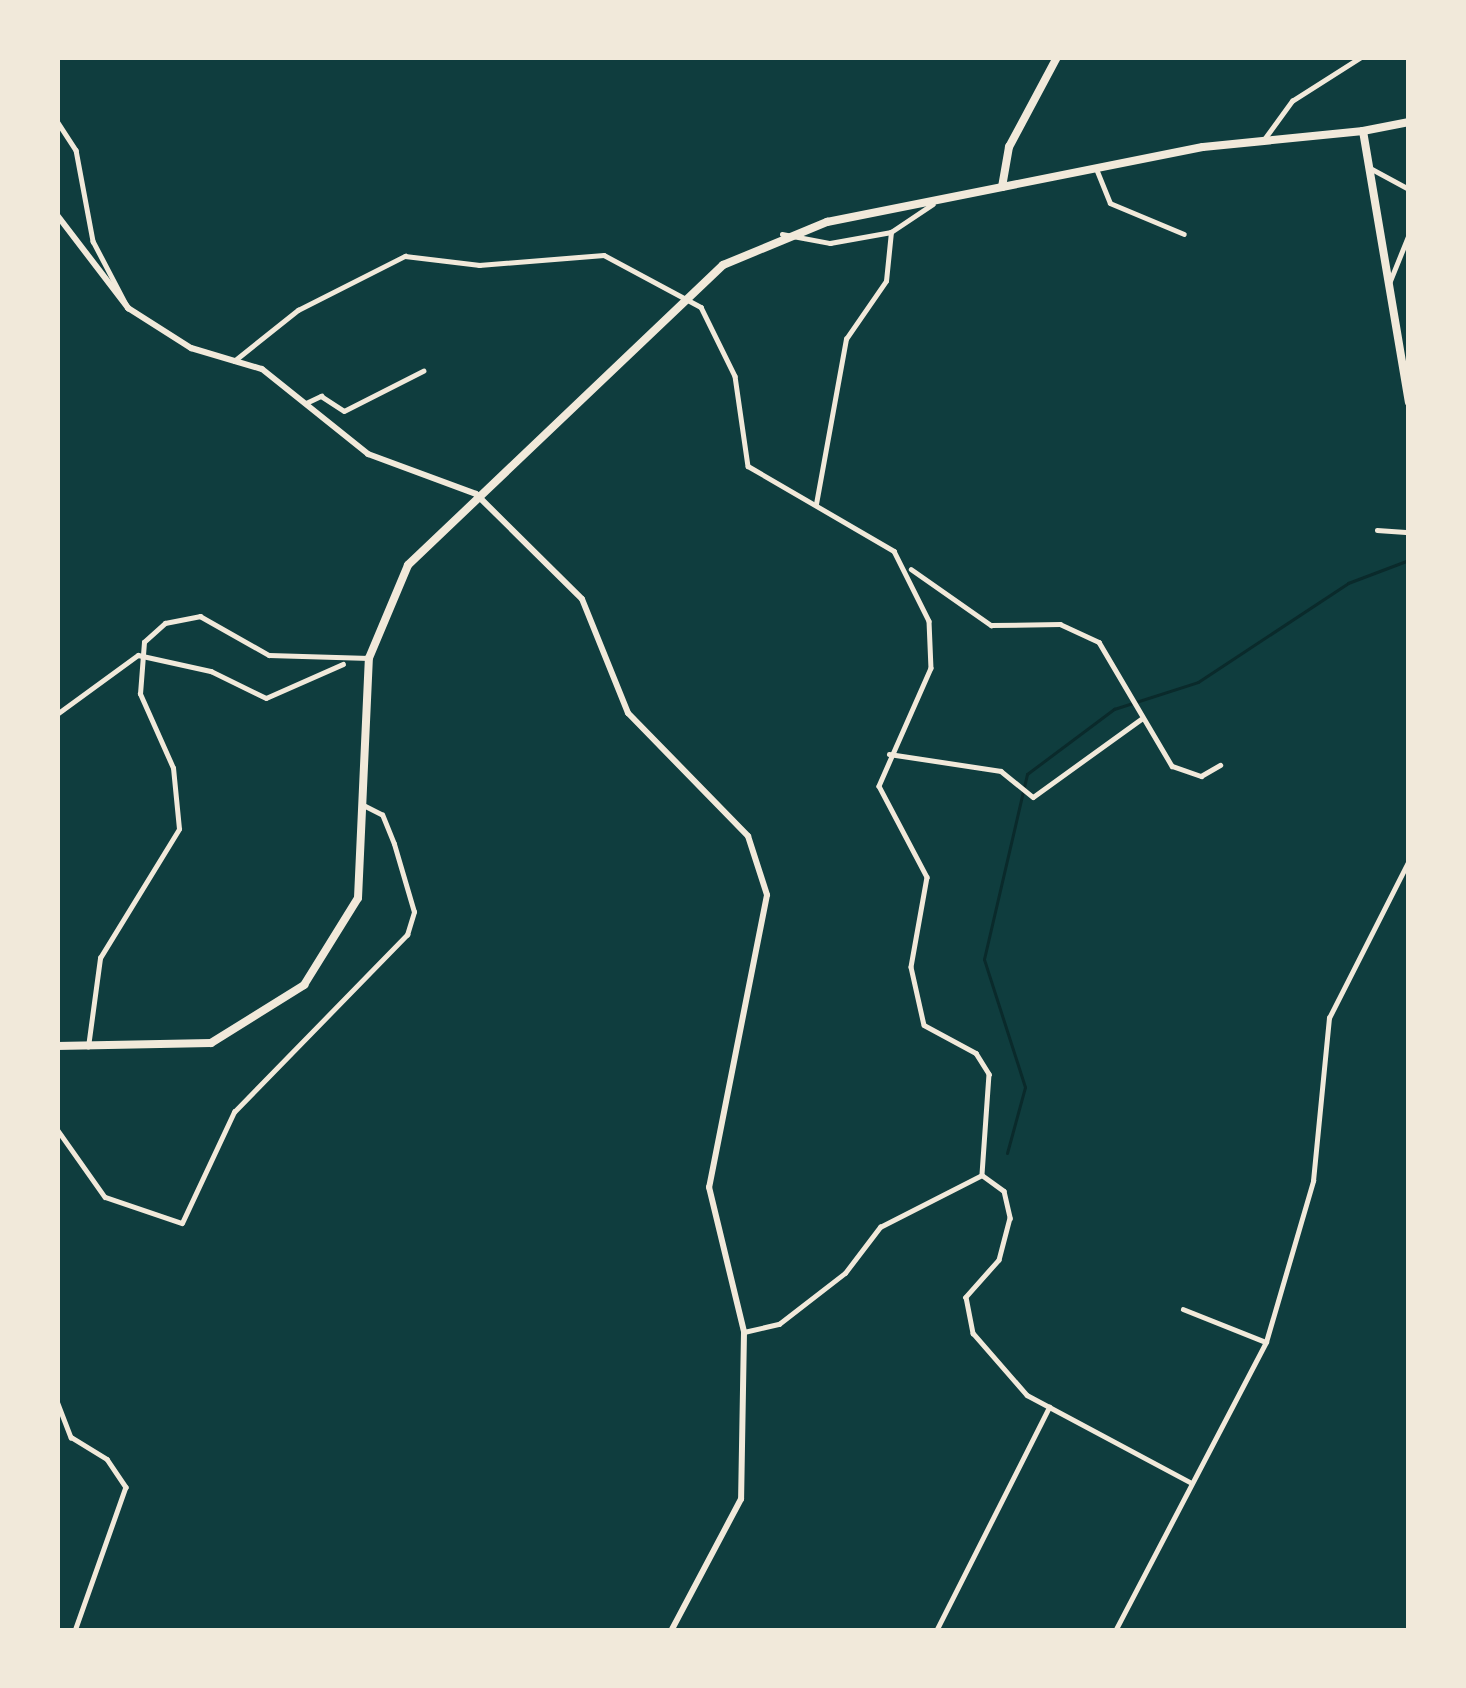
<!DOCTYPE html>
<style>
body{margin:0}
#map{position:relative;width:1466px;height:1688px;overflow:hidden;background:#0f3d3e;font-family:Roboto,sans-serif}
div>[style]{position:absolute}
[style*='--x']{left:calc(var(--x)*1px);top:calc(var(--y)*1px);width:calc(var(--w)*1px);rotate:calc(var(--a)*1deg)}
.stream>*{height:3px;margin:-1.5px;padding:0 1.5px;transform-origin:1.5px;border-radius:1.5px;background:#0a2a2b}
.minor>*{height:4.5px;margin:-2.25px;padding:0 2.25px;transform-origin:2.25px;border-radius:2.25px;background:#f1e9da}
.tertiary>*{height:6px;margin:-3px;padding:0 3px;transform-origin:3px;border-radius:3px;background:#f1e9da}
.secondary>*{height:6px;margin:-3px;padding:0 3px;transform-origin:3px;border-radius:3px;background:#f1e9da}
.primary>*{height:8px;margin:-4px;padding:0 4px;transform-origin:4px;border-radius:4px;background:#f1e9da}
.trunk>*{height:8px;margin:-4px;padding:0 4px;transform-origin:4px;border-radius:4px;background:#f1e9da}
span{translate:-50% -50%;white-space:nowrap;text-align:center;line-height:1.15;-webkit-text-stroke:12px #f1e9da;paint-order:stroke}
.frame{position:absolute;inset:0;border:60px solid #f1e9da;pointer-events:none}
</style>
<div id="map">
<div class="stream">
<div style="--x:1007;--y:1153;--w:68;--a:-74.7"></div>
<div style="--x:1025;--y:1087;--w:134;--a:-107.8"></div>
<div style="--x:984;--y:959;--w:190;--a:-76.9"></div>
<div style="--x:1027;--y:774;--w:109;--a:-36.8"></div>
<div style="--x:1114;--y:709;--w:88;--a:-17.8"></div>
<div style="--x:1198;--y:682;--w:180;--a:-33.4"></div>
<div style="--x:1348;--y:583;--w:65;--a:-20.7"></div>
</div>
<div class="minor">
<div style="--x:57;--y:121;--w:35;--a:57"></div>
<div style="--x:76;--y:150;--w:93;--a:79.4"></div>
<div style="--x:93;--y:241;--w:76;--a:62.4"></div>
<div style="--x:1265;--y:138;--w:46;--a:-53.9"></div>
<div style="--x:1292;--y:101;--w:82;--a:-32.5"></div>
<div style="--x:1372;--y:169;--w:42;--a:28.4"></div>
<div style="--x:1097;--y:170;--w:35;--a:68"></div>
<div style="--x:1110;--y:203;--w:80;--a:22.7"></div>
<div style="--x:782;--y:234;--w:49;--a:10.6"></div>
<div style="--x:830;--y:243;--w:62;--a:-10.2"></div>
<div style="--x:1388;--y:286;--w:56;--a:-68"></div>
<div style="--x:234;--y:361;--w:82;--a:-38.6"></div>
<div style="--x:298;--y:310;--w:120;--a:-26.8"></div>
<div style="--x:405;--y:256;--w:75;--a:6.9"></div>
<div style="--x:479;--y:265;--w:125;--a:-4.6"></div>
<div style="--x:604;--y:255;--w:110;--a:28.2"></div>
<div style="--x:701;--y:307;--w:77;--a:63.8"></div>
<div style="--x:735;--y:376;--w:91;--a:81.8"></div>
<div style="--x:748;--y:466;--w:169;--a:30.2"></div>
<div style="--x:894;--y:551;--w:78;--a:63.4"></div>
<div style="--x:929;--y:621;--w:47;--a:87.6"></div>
<div style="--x:931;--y:668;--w:129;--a:113.8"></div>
<div style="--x:879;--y:786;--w:103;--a:62.2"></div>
<div style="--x:927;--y:877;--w:91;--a:100.1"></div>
<div style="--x:911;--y:967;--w:59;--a:77.4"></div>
<div style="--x:924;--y:1025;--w:59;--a:28.3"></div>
<div style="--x:976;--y:1053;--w:25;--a:58"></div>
<div style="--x:989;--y:1074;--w:101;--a:94"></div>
<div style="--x:306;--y:403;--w:17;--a:-25"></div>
<div style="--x:321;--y:396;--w:27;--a:33"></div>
<div style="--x:344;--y:411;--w:89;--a:-26.9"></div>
<div style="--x:816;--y:504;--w:168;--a:-79.7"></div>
<div style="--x:846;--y:339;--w:70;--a:-55.4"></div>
<div style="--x:886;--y:281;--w:49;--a:-84.2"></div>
<div style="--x:891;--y:232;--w:50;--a:-33.7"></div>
<div style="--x:1377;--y:530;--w:32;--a:4"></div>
<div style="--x:911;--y:569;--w:98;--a:35"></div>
<div style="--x:991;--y:625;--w:69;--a:-0.8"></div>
<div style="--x:1060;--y:624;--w:43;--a:24.8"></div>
<div style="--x:1099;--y:642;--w:144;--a:59.5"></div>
<div style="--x:1172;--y:766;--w:31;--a:19"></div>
<div style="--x:1201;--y:776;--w:22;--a:-30"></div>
<div style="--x:57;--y:714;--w:100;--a:-36.1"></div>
<div style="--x:138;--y:655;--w:75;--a:12.4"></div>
<div style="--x:211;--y:671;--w:61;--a:26.1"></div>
<div style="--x:266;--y:698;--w:84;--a:-23.8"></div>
<div style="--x:889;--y:754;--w:113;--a:8.6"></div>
<div style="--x:1001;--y:771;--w:41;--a:39.1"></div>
<div style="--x:1033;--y:797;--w:133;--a:-35.8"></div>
<div style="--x:88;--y:1047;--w:90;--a:-82.3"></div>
<div style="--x:100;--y:958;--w:151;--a:-58.5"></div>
<div style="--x:179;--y:829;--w:61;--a:-95.6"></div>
<div style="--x:173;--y:768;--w:81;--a:-114"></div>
<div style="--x:140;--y:694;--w:52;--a:-85.6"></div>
<div style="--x:144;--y:642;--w:28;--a:-42"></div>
<div style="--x:165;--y:623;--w:36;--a:-11"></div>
<div style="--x:200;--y:616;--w:79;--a:29.5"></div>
<div style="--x:269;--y:655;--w:100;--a:1.7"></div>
<div style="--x:57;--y:1129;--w:83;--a:54.8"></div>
<div style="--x:105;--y:1197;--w:81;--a:18.7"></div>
<div style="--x:182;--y:1223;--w:123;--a:-64.9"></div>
<div style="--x:234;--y:1112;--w:248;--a:-45.7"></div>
<div style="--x:407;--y:935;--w:24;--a:-73"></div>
<div style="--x:414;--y:912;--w:71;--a:-106.4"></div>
<div style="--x:394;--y:844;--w:31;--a:-112"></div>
<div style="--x:382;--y:815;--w:20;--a:-153"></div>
<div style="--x:1183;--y:1309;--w:89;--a:21.7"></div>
<div style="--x:744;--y:1332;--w:36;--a:-13"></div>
<div style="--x:779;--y:1324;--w:83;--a:-37.7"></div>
<div style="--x:845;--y:1273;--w:58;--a:-52.7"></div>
<div style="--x:880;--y:1227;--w:114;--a:-27"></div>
<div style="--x:982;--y:1175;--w:27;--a:36"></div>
<div style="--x:1004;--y:1191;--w:28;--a:77"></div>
<div style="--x:1010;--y:1218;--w:43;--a:104.7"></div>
<div style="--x:999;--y:1260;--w:50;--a:131.7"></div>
<div style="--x:966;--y:1297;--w:37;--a:79"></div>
<div style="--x:973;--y:1333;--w:82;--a:48.9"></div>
<div style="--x:1027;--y:1395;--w:185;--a:28.1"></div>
<div style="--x:57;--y:1401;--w:39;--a:69"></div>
<div style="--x:71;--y:1437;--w:42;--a:31.4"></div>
<div style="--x:107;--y:1459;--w:34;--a:56"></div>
<div style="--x:126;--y:1487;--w:153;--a:109.5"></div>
<div style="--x:936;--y:1631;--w:251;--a:-63.2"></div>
<div style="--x:1115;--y:1631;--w:326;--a:-62.4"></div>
<div style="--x:1266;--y:1342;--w:168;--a:-73.7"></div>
<div style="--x:1313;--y:1181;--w:164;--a:-84.4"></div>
<div style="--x:1329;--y:1018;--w:177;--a:-63.1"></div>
</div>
<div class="tertiary">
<div style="--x:57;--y:215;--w:117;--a:52.6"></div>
<div style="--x:128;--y:308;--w:75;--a:32.4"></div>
<div style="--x:191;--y:348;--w:74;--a:16.5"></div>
<div style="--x:262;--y:369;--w:136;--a:38.7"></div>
<div style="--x:368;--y:454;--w:115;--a:20.3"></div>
</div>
<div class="secondary">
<div style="--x:476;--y:494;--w:149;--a:44.7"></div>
<div style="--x:582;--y:599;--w:123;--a:68"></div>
<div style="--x:628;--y:713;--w:172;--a:45.7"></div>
<div style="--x:748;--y:836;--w:62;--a:72.1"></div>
<div style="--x:767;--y:895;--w:298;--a:101.2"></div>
<div style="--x:709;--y:1187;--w:149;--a:76.4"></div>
<div style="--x:744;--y:1332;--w:167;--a:91"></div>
<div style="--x:741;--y:1499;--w:149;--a:117.9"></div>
</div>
<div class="primary">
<div style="--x:1002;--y:187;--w:41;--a:-80.1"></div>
<div style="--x:1009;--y:147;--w:102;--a:-61.9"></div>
<div style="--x:57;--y:1046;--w:154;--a:-1.1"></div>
<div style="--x:211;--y:1043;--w:110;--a:-31.9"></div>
<div style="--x:304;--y:985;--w:102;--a:-58.2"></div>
<div style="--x:358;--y:898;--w:240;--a:-87.4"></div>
<div style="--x:369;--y:658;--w:101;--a:-67.2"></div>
<div style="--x:408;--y:565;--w:435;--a:-43.6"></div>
<div style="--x:723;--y:265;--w:113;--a:-22.5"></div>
<div style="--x:827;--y:222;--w:383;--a:-11.3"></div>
<div style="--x:1203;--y:147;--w:161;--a:-5.7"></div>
</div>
<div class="trunk">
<div style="--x:1409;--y:122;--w:47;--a:168.9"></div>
<div style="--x:1363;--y:131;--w:275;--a:80.4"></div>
</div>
<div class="frame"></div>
</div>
